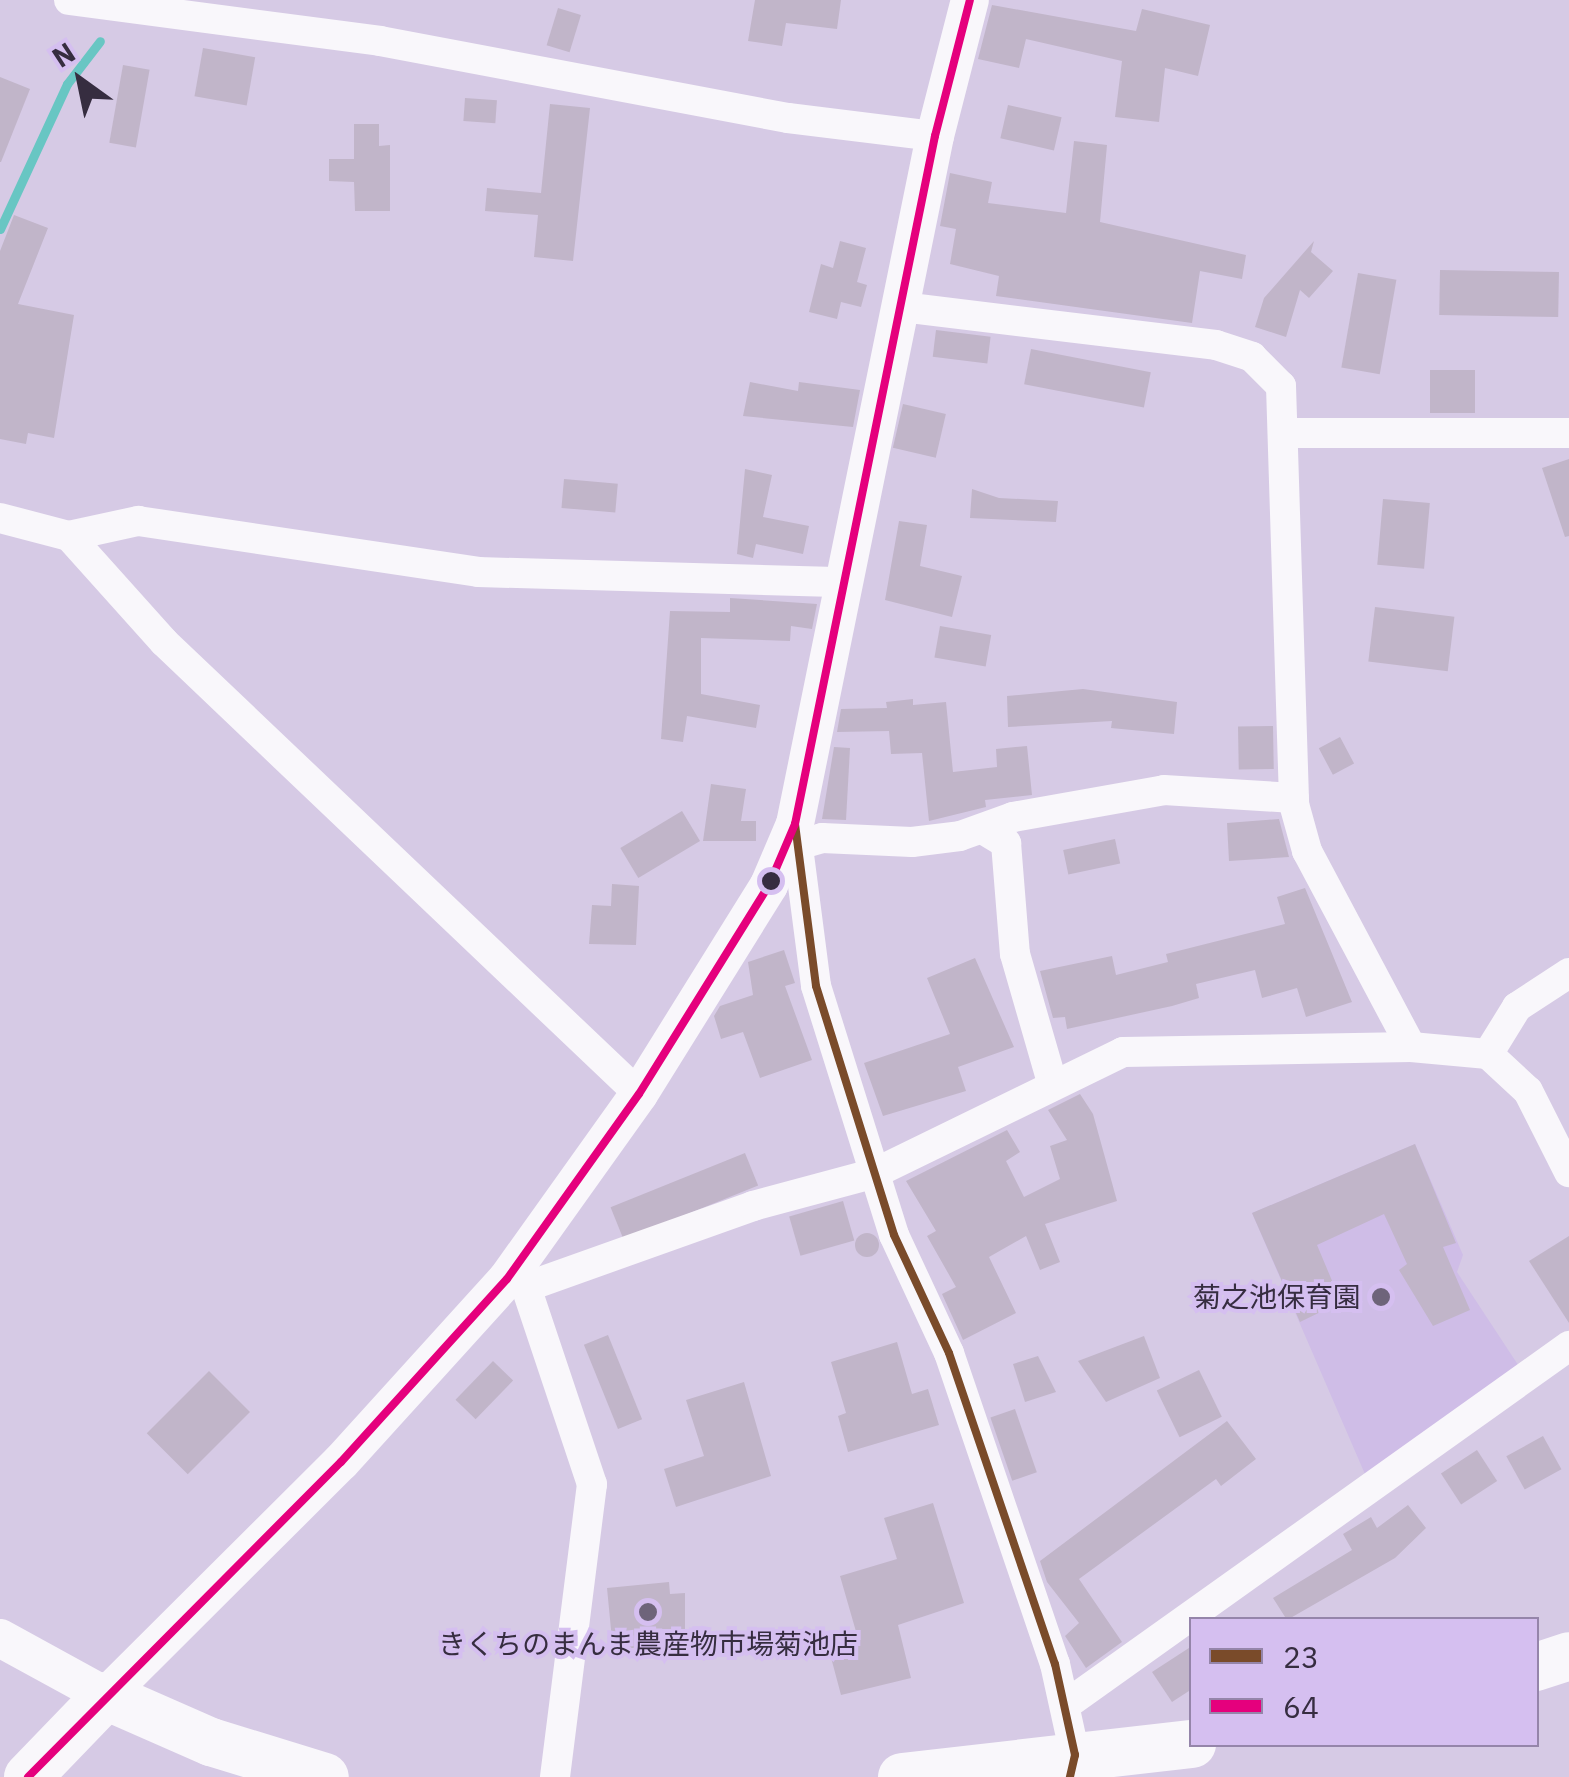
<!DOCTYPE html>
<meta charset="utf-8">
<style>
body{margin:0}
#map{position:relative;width:1569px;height:1777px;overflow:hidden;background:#d6cae5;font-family:"IBM Plex Sans","Noto Sans JP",sans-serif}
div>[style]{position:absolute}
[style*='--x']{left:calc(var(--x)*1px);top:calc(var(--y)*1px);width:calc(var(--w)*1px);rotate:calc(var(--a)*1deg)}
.built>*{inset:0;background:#cfbde7}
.stream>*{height:9px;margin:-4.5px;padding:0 4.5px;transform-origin:4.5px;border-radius:4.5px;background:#68c6c3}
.building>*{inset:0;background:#c1b5c9;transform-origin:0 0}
.round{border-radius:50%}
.minor>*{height:30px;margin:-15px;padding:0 15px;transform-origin:15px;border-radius:15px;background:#f9f7fb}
.tertiary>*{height:38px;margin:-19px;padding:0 19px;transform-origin:19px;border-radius:19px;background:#f9f7fb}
.primary>*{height:48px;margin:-24px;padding:0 24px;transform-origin:24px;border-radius:24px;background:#f9f7fb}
.bus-1>*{height:8px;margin:-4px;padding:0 4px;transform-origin:4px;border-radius:4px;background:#7a4b2a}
.bus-2>*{height:8px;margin:-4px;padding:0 4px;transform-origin:4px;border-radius:4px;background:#e5007d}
.dots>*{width:28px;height:28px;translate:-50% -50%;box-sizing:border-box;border:5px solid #d5bff0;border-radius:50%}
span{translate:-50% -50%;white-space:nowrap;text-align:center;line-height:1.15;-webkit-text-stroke:8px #d5bff0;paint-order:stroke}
.poi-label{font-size:28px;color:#362d40}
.right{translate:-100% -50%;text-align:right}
.legend{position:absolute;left:1189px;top:1617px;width:350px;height:130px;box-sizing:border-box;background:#d5bff0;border:2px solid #9585aa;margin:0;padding:12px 18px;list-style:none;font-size:30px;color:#362d40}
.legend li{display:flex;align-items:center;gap:20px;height:50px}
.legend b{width:50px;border:2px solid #9585aa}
.north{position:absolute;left:30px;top:30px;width:100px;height:100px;-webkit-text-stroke:8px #d5bff0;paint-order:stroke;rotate:327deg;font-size:28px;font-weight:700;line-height:40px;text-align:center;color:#362d40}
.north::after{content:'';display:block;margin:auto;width:35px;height:45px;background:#362d40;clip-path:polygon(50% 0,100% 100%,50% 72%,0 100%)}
</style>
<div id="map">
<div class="built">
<div style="clip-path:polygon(1415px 1144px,1463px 1255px,1457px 1272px,1526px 1377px,1371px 1488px,1252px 1213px)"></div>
</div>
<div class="stream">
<div style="--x:0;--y:229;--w:160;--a:-65.2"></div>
<div style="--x:67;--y:84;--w:54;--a:-52.5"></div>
</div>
<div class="building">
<div style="clip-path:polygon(755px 0,841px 0,837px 29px,786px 23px,782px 46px,748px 41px)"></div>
<div style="clip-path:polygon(992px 5px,1136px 31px,1142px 9px,1210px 25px,1198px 76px,1165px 68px,1159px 122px,1115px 117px,1122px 61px,1026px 39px,1019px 68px,978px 59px)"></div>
<div style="left:558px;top:8px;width:24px;height:39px;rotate:17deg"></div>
<div style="left:203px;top:48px;width:53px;height:49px;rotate:10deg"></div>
<div style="left:123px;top:65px;width:27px;height:79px;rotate:10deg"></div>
<div style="clip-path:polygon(0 77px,30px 89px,1px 162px,0 162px)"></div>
<div style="left:465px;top:98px;width:32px;height:23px;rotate:4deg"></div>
<div style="clip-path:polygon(550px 104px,590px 108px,573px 261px,534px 257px,538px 215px,485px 211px,487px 188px,541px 193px)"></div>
<div style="left:1008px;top:105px;width:55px;height:34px;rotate:13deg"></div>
<div style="clip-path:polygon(354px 124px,379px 124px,379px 146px,390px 145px,390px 211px,355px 211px,354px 182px,329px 181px,329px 159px,354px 159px)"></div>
<div style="clip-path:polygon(1074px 141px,1107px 145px,1100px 222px,1246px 255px,1242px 279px,1200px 271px,1192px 323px,996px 296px,999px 276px,950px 264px,956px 229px,940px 226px,950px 173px,992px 182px,988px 203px,1066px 213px)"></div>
<div style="clip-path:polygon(14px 215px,48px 228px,18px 304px,74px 315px,54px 438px,28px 433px,26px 444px,0 439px,0 251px)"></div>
<div style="clip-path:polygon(840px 241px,866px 248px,857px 282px,867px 285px,861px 307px,841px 302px,837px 319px,809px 312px,821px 264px,833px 268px)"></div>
<div style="clip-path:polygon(1314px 241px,1311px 252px,1333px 271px,1309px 298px,1300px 290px,1286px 337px,1255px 327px,1264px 298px)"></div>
<div style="left:1440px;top:270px;width:119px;height:45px;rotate:1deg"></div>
<div style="left:1358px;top:273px;width:39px;height:96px;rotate:10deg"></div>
<div style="left:936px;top:330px;width:55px;height:27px;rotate:7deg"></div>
<div style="left:1031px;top:349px;width:122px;height:36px;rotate:11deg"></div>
<div style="left:1430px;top:370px;width:45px;height:43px"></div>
<div style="clip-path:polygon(750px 382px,798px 391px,799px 382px,860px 390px,853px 427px,743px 416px)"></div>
<div style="left:903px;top:404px;width:44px;height:45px;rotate:13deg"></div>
<div style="clip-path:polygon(1569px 459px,1569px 536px,1565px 537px,1542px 468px)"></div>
<div style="clip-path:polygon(745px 469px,772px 475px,763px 517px,809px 526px,803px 554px,756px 544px,753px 558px,737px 554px)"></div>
<div style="left:564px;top:479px;width:54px;height:29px;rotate:5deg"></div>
<div style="clip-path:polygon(972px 489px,999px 498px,1058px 501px,1056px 522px,970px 518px)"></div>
<div style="left:1383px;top:499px;width:47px;height:66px;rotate:5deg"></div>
<div style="clip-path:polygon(899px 521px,927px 525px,920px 566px,962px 576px,952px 617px,885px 600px)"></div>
<div style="clip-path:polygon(730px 598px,817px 604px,812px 629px,791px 626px,790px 641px,701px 638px,701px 694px,760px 705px,756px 728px,687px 716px,683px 742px,661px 739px,670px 611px,730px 612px)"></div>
<div style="left:1375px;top:607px;width:80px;height:55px;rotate:7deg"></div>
<div style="left:940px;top:626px;width:52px;height:32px;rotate:10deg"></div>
<div style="clip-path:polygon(1083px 689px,1177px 702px,1174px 734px,1111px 728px,1112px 721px,1008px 727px,1007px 696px)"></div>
<div style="clip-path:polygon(913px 699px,913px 705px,946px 702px,953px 772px,997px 767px,996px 749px,1027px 746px,1032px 795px,985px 800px,986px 807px,929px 821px,922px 753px,891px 754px,889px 731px,837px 732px,841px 709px,887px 708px,886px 702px)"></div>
<div style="left:1273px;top:726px;width:43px;height:35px;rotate:89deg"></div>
<div style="left:1340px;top:737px;width:30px;height:24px;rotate:62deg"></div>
<div style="clip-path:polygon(834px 747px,850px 748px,846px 820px,822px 819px)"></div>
<div style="clip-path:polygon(711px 784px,746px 789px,741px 821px,756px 821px,756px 841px,703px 841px)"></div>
<div style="left:682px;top:811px;width:35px;height:72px;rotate:59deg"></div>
<div style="clip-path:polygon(1279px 819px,1289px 857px,1229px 861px,1227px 823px)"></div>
<div style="left:1115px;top:839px;width:25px;height:53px;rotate:78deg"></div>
<div style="clip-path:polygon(612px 884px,639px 886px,636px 945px,589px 944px,592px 905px,611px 906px)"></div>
<div style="clip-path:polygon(1305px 888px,1352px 1002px,1306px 1017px,1297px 988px,1262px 998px,1255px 970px,1196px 984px,1199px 998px,1172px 1006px,1067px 1029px,1065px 1017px,1053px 1018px,1040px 971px,1112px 956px,1116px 975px,1168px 962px,1166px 954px,1285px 924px,1277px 897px)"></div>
<div style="clip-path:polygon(784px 950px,795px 983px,785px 986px,812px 1060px,760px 1078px,743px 1032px,721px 1039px,714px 1016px,720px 1006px,753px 995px,748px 962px)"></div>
<div style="clip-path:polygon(975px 958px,1014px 1047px,958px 1067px,966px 1091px,883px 1116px,864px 1063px,950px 1034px,927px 978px)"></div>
<div style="clip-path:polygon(1080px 1094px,1093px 1114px,1117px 1201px,1045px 1224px,1060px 1262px,1040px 1270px,1026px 1236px,989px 1257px,1016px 1313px,963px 1340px,942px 1294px,956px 1287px,927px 1236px,936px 1231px,906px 1181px,1007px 1130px,1020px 1152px,1006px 1161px,1024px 1197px,1060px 1179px,1050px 1146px,1067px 1140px,1048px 1110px)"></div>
<div style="clip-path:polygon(1415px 1144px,1456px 1243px,1443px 1247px,1470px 1310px,1433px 1326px,1399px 1270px,1407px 1264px,1384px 1214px,1317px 1245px,1341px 1302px,1300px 1322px,1252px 1213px)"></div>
<div style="left:745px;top:1153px;width:35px;height:145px;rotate:68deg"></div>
<div style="left:843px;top:1201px;width:41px;height:56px;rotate:74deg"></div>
<div class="round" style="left:855px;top:1233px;width:24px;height:24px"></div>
<div style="clip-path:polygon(1569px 1236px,1569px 1323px,1529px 1261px)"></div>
<div style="left:608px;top:1335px;width:91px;height:26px;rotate:68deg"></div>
<div style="clip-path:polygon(1144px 1336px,1160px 1378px,1106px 1402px,1078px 1361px)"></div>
<div style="clip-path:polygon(897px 1342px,912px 1394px,928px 1389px,939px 1425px,848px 1452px,838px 1416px,846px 1413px,831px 1362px)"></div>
<div style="clip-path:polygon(1038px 1356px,1056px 1392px,1025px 1402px,1013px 1364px)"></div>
<div style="left:493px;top:1361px;width:28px;height:54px;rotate:44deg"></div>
<div style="left:1199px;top:1370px;width:52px;height:47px;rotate:64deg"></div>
<div style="left:209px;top:1371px;width:58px;height:88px;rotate:45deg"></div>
<div style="clip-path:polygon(744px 1382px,771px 1476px,676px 1507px,664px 1469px,704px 1456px,686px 1400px)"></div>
<div style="left:1015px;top:1409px;width:67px;height:26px;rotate:71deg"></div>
<div style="clip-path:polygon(1227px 1421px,1256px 1459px,1221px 1486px,1216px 1479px,1079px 1579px,1122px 1642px,1086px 1668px,1065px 1636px,1079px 1623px,1047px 1582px,1040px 1561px)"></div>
<div style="left:1543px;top:1436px;width:38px;height:42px;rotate:61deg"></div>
<div style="left:1477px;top:1450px;width:37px;height:43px;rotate:57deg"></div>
<div style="clip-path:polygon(933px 1503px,964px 1603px,898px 1625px,911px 1678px,841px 1695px,829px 1650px,859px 1642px,840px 1576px,897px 1559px,884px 1518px)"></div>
<div style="clip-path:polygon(1408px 1505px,1426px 1528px,1395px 1558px,1287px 1620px,1273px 1598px,1352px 1550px,1343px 1534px,1371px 1517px,1377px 1528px)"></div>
<div style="clip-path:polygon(669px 1582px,670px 1594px,685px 1593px,685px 1643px,613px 1650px,607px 1588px)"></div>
<div style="clip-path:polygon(1192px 1646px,1192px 1689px,1172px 1702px,1152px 1672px)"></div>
</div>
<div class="minor">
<div style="--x:69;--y:0;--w:314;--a:7.5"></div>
<div style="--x:380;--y:41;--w:415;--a:10.7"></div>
<div style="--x:788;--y:118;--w:148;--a:7"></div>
<div style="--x:902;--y:307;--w:316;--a:6.9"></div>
<div style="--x:1216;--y:345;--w:38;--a:18"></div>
<div style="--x:1252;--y:357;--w:41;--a:45"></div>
<div style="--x:1281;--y:386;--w:418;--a:88.2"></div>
<div style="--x:1294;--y:804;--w:49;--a:74.5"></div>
<div style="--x:1307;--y:851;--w:222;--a:62"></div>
<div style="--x:1285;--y:433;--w:284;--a:0"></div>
<div style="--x:0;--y:518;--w:71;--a:14.6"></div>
<div style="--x:69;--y:536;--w:71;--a:-12.3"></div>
<div style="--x:138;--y:521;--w:344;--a:8.5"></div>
<div style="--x:478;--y:572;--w:367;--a:1.6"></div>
<div style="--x:69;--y:536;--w:142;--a:48.1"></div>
<div style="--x:164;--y:642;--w:656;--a:43.58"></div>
<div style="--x:795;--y:824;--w:163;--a:82.6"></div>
<div style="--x:816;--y:986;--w:261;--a:72.6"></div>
<div style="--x:894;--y:1235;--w:130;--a:65"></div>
<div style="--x:949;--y:1353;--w:329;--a:71.2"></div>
<div style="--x:1055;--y:1664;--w:93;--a:77.6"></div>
<div style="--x:1075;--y:1755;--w:21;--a:104"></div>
<div style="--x:984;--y:830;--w:26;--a:31"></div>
<div style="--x:1006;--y:843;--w:111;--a:85.4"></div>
<div style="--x:1015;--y:954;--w:133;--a:73.9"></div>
<div style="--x:798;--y:845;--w:25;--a:-16"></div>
<div style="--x:822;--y:838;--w:90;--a:2.5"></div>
<div style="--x:912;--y:842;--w:48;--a:-7.1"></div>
<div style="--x:960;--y:836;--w:56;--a:-19.7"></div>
<div style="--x:1013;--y:817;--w:153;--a:-10.1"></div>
<div style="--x:1164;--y:790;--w:130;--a:3.5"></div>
<div style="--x:1488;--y:1054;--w:55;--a:-58.3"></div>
<div style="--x:1517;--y:1007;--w:62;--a:-33.2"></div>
<div style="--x:507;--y:1279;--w:21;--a:23"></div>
<div style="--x:526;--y:1287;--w:241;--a:-19.6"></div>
<div style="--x:753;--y:1206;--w:126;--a:-15.1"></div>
<div style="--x:875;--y:1173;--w:276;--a:-26"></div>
<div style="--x:1123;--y:1052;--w:288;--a:-1"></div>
<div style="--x:1411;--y:1047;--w:77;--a:5.2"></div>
<div style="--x:1488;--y:1054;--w:54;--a:42.8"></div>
<div style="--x:1528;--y:1091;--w:91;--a:63.2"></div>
<div style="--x:526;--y:1287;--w:208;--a:71.5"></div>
<div style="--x:592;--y:1484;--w:295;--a:97.2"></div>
<div style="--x:1067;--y:1704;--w:617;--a:-35.49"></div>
</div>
<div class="tertiary">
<div style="--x:0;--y:1638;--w:121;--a:28.7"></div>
<div style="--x:106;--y:1696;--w:332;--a:-44.9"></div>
<div style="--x:341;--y:1462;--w:247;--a:-47.8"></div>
<div style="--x:507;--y:1279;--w:227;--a:-54.5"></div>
<div style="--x:639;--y:1094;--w:246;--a:-58.1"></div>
<div style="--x:769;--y:885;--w:66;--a:-66.9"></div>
<div style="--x:795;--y:824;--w:702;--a:-78.5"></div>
<div style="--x:935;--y:136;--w:140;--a:-75.6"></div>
</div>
<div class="primary">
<div style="--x:1536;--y:1667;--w:35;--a:-18"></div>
<div style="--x:28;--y:1777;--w:112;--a:-46.1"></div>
<div style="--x:106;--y:1696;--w:115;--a:23.7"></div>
<div style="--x:211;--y:1742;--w:119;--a:17.1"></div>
<div style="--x:902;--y:1777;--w:292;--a:-6.5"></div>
</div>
<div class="bus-1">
<div style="--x:795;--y:824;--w:163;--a:82.6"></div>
<div style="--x:816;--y:986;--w:261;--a:72.6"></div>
<div style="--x:894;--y:1235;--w:130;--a:65"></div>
<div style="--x:949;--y:1353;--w:329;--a:71.2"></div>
<div style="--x:1055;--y:1664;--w:93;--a:77.6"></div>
<div style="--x:1075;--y:1755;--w:23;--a:103"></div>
</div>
<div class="bus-2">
<div style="--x:28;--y:1777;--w:444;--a:-45.2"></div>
<div style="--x:341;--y:1462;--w:247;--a:-47.8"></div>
<div style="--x:507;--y:1279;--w:227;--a:-54.5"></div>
<div style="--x:639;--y:1094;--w:246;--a:-58.1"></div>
<div style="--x:769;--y:885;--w:66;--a:-66.9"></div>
<div style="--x:795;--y:824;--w:702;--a:-78.5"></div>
<div style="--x:935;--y:136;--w:140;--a:-75.6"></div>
</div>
<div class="dots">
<div style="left:771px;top:881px;background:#362d40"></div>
<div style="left:1381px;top:1297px;background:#6e647a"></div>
<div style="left:648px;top:1612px;background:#6e647a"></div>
</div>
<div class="poi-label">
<span class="right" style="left:1361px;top:1297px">菊之池保育園</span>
<span style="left:648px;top:1644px">きくちのまんま農産物市場菊池店</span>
</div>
<ul class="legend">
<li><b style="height:12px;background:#7a4b2a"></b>23</li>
<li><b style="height:12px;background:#e5007d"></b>64</li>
</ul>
<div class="north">N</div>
</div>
